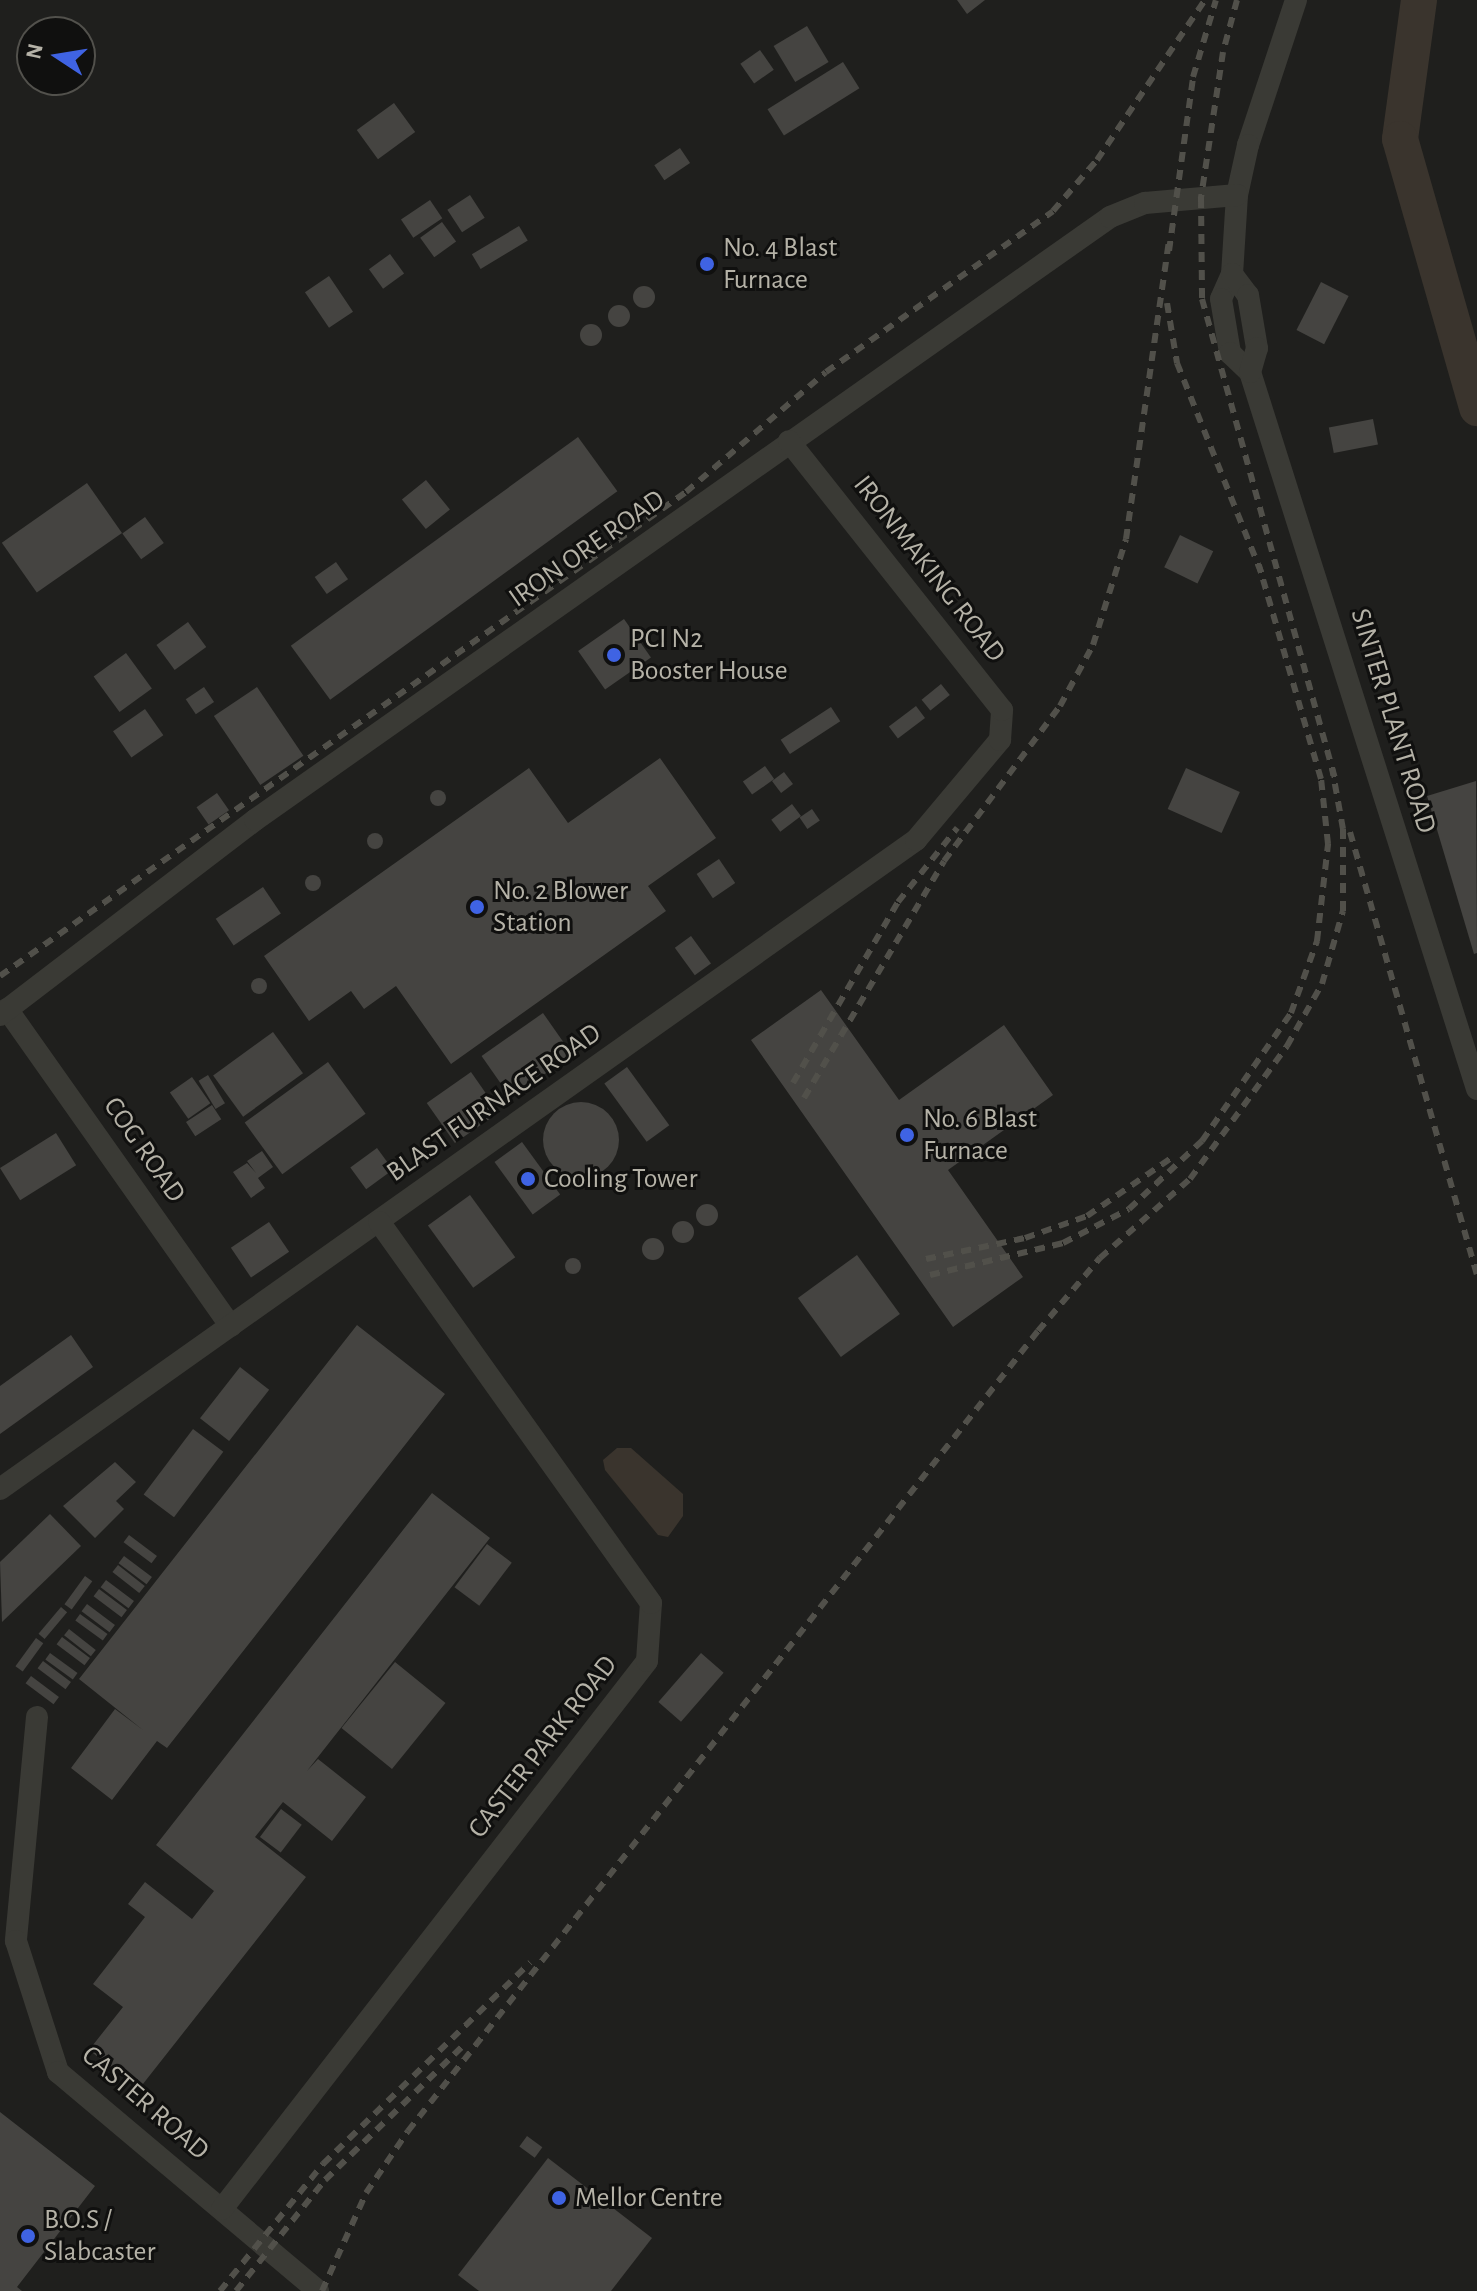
<!DOCTYPE html>
<style>
body{margin:0}
#map{position:relative;width:1477px;height:2291px;overflow:hidden;background:#151514;font-family:"Alegreya Sans",sans-serif}
div>[style]{position:absolute}
[style*='--x']{left:calc(var(--x)*1px);top:calc(var(--y)*1px);width:calc(var(--w)*1px);rotate:calc(var(--a)*1deg)}
.built>*{inset:0;background:#1f1f1d}
.water>*{inset:0;background:#3a342d}
.river>*{height:36px;margin:-18px;padding:0 18px;transform-origin:18px;border-radius:18px;background:#3a342d}
.building>*{inset:0;background:#454441;transform-origin:0 0}
.round{border-radius:50%}
.minor>*{height:22px;margin:-11px;padding:0 11px;transform-origin:11px;border-radius:11px;background:#3a3a35}
.rail>*{height:6px;margin-top:-3px;transform-origin:0;background:repeating-linear-gradient(90deg,#51504a 0 10px,transparent 0 18px)}
.dots>*{width:22px;height:22px;translate:-50% -50%;box-sizing:border-box;border:4px solid #10100f;border-radius:50%}
span{translate:-50% -50%;white-space:nowrap;text-align:center;line-height:1.15;-webkit-text-stroke:6px #10100f;paint-order:stroke}
.poi-label{font-size:28px;color:#b5b2a7}
.left{translate:0 -50%;text-align:left}
.street-label{font-size:28px;color:#b5b2a7}
.north{position:absolute;left:16px;top:16px;width:80px;height:80px;box-sizing:border-box;background:#10100f;border:2px solid #52514c;border-radius:50%;rotate:282deg;font-size:22px;font-weight:700;line-height:32px;text-align:center;color:#b5b2a7}
.north::after{content:'';display:block;margin:auto;width:28px;height:36px;background:#3f63e3;clip-path:polygon(50% 0,100% 100%,50% 72%,0 100%)}
</style>
<div id="map">
<div class="built">
<div style="clip-path:polygon(evenodd,0 0,1477px 0,1477px 2291px,0 2291px,0 0,32px 32px,80px 32px,80px 80px,32px 80px,32px 32px)"></div>
</div>
<div class="water">
<div style="clip-path:polygon(617px 1448px,631px 1448px,683px 1494px,683px 1516px,668px 1537px,658px 1535px,605px 1470px,603px 1460px)"></div>
</div>
<div class="river">
<div style="--x:1419;--y:0;--w:140;--a:97.8"></div>
<div style="--x:1400;--y:139;--w:280;--a:74"></div>
</div>
<div class="building">
<div style="clip-path:polygon(957px 0,985px 0,967px 14px)"></div>
<div style="left:807px;top:26px;width:42px;height:39px;rotate:59deg"></div>
<div style="left:760px;top:50px;width:24px;height:24px;rotate:55deg"></div>
<div style="left:843px;top:62px;width:31px;height:89px;rotate:58deg"></div>
<div style="left:394px;top:103px;width:36px;height:46px;rotate:54deg"></div>
<div style="left:680px;top:148px;width:18px;height:31px;rotate:56deg"></div>
<div style="left:470px;top:195px;width:27px;height:27px;rotate:57deg"></div>
<div style="left:430px;top:200px;width:22px;height:35px;rotate:56deg"></div>
<div style="left:442px;top:222px;width:24px;height:27px;rotate:54deg"></div>
<div style="left:519px;top:226px;width:17px;height:55px;rotate:59deg"></div>
<div style="left:390px;top:254px;width:24px;height:26px;rotate:54deg"></div>
<div style="left:329px;top:276px;width:43px;height:29px;rotate:56deg"></div>
<div style="left:1321px;top:282px;width:31px;height:54px;rotate:27deg"></div>
<div class="round" style="left:633px;top:286px;width:22px;height:22px"></div>
<div class="round" style="left:608px;top:305px;width:22px;height:22px"></div>
<div class="round" style="left:580px;top:324px;width:22px;height:22px"></div>
<div style="left:1373px;top:419px;width:26px;height:45px;rotate:79deg"></div>
<div style="left:578px;top:437px;width:67px;height:355px;rotate:54deg"></div>
<div style="left:426px;top:480px;width:38px;height:31px;rotate:51deg"></div>
<div style="left:87px;top:483px;width:61px;height:104px;rotate:55deg"></div>
<div style="left:145px;top:517px;width:32px;height:28px;rotate:54deg"></div>
<div style="left:1180px;top:535px;width:37px;height:36px;rotate:26deg"></div>
<div style="left:336px;top:562px;width:21px;height:26px;rotate:55deg"></div>
<div style="left:624px;top:619px;width:47px;height:56px;rotate:55deg"></div>
<div style="left:188px;top:622px;width:31px;height:39px;rotate:54deg"></div>
<div style="left:126px;top:653px;width:44px;height:40px;rotate:54deg"></div>
<div style="left:941px;top:684px;width:14px;height:25px;rotate:51deg"></div>
<div style="left:204px;top:687px;width:18px;height:22px;rotate:56deg"></div>
<div style="left:257px;top:687px;width:83px;height:52px;rotate:56deg"></div>
<div style="left:916px;top:706px;width:15px;height:34px;rotate:53deg"></div>
<div style="left:831px;top:707px;width:17px;height:60px;rotate:57deg"></div>
<div style="left:145px;top:709px;width:32px;height:39px;rotate:55deg"></div>
<div style="clip-path:polygon(660px 758px,716px 838px,648px 886px,666px 911px,451px 1064px,396px 986px,364px 1009px,351px 991px,309px 1021px,264px 956px,529px 768px,568px 823px)"></div>
<div style="left:765px;top:766px;width:16px;height:27px;rotate:55deg"></div>
<div style="left:1186px;top:768px;width:59px;height:45px;rotate:24deg"></div>
<div style="left:784px;top:772px;width:15px;height:15px;rotate:53deg"></div>
<div style="clip-path:polygon(1476px 781px,1477px 953px,1474px 954px,1427px 796px)"></div>
<div class="round" style="left:430px;top:790px;width:16px;height:16px"></div>
<div style="left:217px;top:793px;width:21px;height:25px;rotate:55deg"></div>
<div style="left:792px;top:804px;width:15px;height:26px;rotate:53deg"></div>
<div style="left:812px;top:809px;width:14px;height:15px;rotate:56deg"></div>
<div class="round" style="left:367px;top:833px;width:16px;height:16px"></div>
<div style="left:719px;top:859px;width:29px;height:27px;rotate:56deg"></div>
<div class="round" style="left:305px;top:875px;width:16px;height:16px"></div>
<div style="left:263px;top:887px;width:32px;height:57px;rotate:56deg"></div>
<div style="left:691px;top:936px;width:34px;height:20px;rotate:54deg"></div>
<div class="round" style="left:251px;top:978px;width:16px;height:16px"></div>
<div style="clip-path:polygon(821px 990px,899px 1100px,1004px 1025px,1053px 1095px,948px 1170px,1023px 1277px,953px 1327px,751px 1040px)"></div>
<div style="left:543px;top:1013px;width:51px;height:75px;rotate:55deg"></div>
<div style="left:273px;top:1032px;width:51px;height:74px;rotate:54deg"></div>
<div style="left:328px;top:1062px;width:64px;height:103px;rotate:54deg"></div>
<div style="left:627px;top:1067px;width:72px;height:28px;rotate:54deg"></div>
<div style="left:471px;top:1072px;width:49px;height:54px;rotate:55deg"></div>
<div style="left:208px;top:1075px;width:33px;height:11px;rotate:59deg"></div>
<div style="left:192px;top:1077px;width:32px;height:27px;rotate:55deg"></div>
<div class="round" style="left:543px;top:1102px;width:76px;height:76px"></div>
<div style="left:212px;top:1105px;width:17px;height:31px;rotate:57deg"></div>
<div style="left:56px;top:1133px;width:38px;height:66px;rotate:58deg"></div>
<div style="left:522px;top:1142px;width:65px;height:34px;rotate:54deg"></div>
<div style="left:377px;top:1148px;width:27px;height:33px;rotate:54deg"></div>
<div style="clip-path:polygon(262px 1151px,273px 1167px,258px 1178px,265px 1188px,251px 1198px,233px 1172px,247px 1163px,256px 1173px,247px 1161px)"></div>
<div style="left:470px;top:1195px;width:77px;height:52px;rotate:54deg"></div>
<div class="round" style="left:696px;top:1204px;width:22px;height:22px"></div>
<div class="round" style="left:672px;top:1221px;width:22px;height:22px"></div>
<div style="left:269px;top:1222px;width:36px;height:46px;rotate:56deg"></div>
<div class="round" style="left:642px;top:1238px;width:22px;height:22px"></div>
<div style="left:857px;top:1255px;width:73px;height:73px;rotate:54deg"></div>
<div class="round" style="left:565px;top:1258px;width:16px;height:16px"></div>
<div style="clip-path:polygon(357px 1325px,445px 1394px,167px 1748px,157px 1741px,112px 1800px,71px 1768px,115px 1709px,143px 1730px,79px 1679px)"></div>
<div style="clip-path:polygon(71px 1335px,93px 1367px,0 1434px,0 1386px)"></div>
<div style="left:240px;top:1367px;width:37px;height:65px;rotate:38deg"></div>
<div style="left:193px;top:1429px;width:38px;height:82px;rotate:37deg"></div>
<div style="clip-path:polygon(115px 1462px,136px 1482px,116px 1501px,124px 1509px,95px 1538px,63px 1506px)"></div>
<div style="clip-path:polygon(432px 1493px,490px 1538px,307px 1771px,318px 1759px,366px 1797px,332px 1841px,283px 1802px,255px 1837px,306px 1877px,139px 2089px,89px 2050px,123px 2007px,93px 1984px,145px 1917px,128px 1904px,145px 1882px,192px 1919px,214px 1891px,156px 1845px)"></div>
<div style="clip-path:polygon(50px 1514px,81px 1546px,2px 1622px,0 1562px)"></div>
<div style="left:129px;top:1535px;width:35px;height:9px;rotate:37deg"></div>
<div style="left:487px;top:1544px;width:31px;height:54px;rotate:37deg"></div>
<div style="left:124px;top:1556px;width:35px;height:9px;rotate:37deg"></div>
<div style="left:118px;top:1565px;width:34px;height:9px;rotate:38deg"></div>
<div style="left:85px;top:1576px;width:9px;height:35px;rotate:36deg"></div>
<div style="left:106px;top:1580px;width:35px;height:9px;rotate:37deg"></div>
<div style="left:99px;top:1589px;width:35px;height:9px;rotate:37deg"></div>
<div style="left:87px;top:1604px;width:35px;height:9px;rotate:37deg"></div>
<div style="left:61px;top:1607px;width:8px;height:35px;rotate:40deg"></div>
<div style="left:80px;top:1614px;width:34px;height:8px;rotate:36deg"></div>
<div style="left:69px;top:1629px;width:34px;height:8px;rotate:38deg"></div>
<div style="left:62px;top:1637px;width:35px;height:9px;rotate:37deg"></div>
<div style="left:36px;top:1638px;width:9px;height:35px;rotate:36deg"></div>
<div style="left:50px;top:1653px;width:34px;height:8px;rotate:36deg"></div>
<div style="left:701px;top:1653px;width:30px;height:65px;rotate:41deg"></div>
<div style="left:43px;top:1661px;width:35px;height:9px;rotate:37deg"></div>
<div style="left:395px;top:1662px;width:65px;height:85px;rotate:39deg"></div>
<div style="left:31px;top:1676px;width:35px;height:9px;rotate:37deg"></div>
<div style="left:281px;top:1809px;width:26px;height:35px;rotate:37deg"></div>
<div style="clip-path:polygon(0 2112px,95px 2186px,17px 2287px,22px 2291px,0 2291px)"></div>
<div style="left:527px;top:2136px;width:19px;height:13px;rotate:36deg"></div>
<div style="clip-path:polygon(548px 2158px,652px 2238px,611px 2291px,479px 2291px,458px 2275px)"></div>
</div>
<div class="minor">
<div style="--x:1296;--y:0;--w:153;--a:108.3"></div>
<div style="--x:1248;--y:145;--w:51;--a:102.4"></div>
<div style="--x:1237;--y:195;--w:79;--a:93.6"></div>
<div style="--x:1232;--y:274;--w:27;--a:114"></div>
<div style="--x:1221;--y:299;--w:55;--a:80.5"></div>
<div style="--x:1230;--y:353;--w:28;--a:44"></div>
<div style="--x:1250;--y:372;--w:752;--a:72.43"></div>
<div style="--x:1232;--y:274;--w:26;--a:53"></div>
<div style="--x:1248;--y:295;--w:54;--a:80.4"></div>
<div style="--x:1257;--y:348;--w:25;--a:106"></div>
<div style="--x:7;--y:1009;--w:388;--a:54.8"></div>
<div style="--x:0;--y:1015;--w:321;--a:-37.4"></div>
<div style="--x:255;--y:820;--w:1046;--a:-35.19"></div>
<div style="--x:1110;--y:217;--w:38;--a:-22"></div>
<div style="--x:1145;--y:203;--w:92;--a:-5"></div>
<div style="--x:0;--y:1489;--w:1123;--a:-35.32"></div>
<div style="--x:916;--y:840;--w:131;--a:-50"></div>
<div style="--x:1000;--y:740;--w:30;--a:-86"></div>
<div style="--x:1002;--y:710;--w:343;--a:-128.4"></div>
<div style="--x:37;--y:1717;--w:225;--a:95.4"></div>
<div style="--x:16;--y:1941;--w:138;--a:72.2"></div>
<div style="--x:58;--y:2072;--w:340;--a:40.1"></div>
<div style="--x:222;--y:2209;--w:693;--a:-52.2"></div>
<div style="--x:647;--y:1661;--w:58;--a:-86.1"></div>
<div style="--x:651;--y:1603;--w:468;--a:-125.5"></div>
</div>
<div class="rail">
<div style="--x:1237;--y:0;--w:54;--a:105.1"></div>
<div style="--x:1223;--y:52;--w:148;--a:98.6"></div>
<div style="--x:1201;--y:198;--w:101;--a:89.4"></div>
<div style="--x:1202;--y:299;--w:497;--a:74.5"></div>
<div style="--x:1169;--y:251;--w:176;--a:-82.1"></div>
<div style="--x:1193;--y:77;--w:80;--a:-73.4"></div>
<div style="--x:1167;--y:303;--w:61;--a:80.5"></div>
<div style="--x:1177;--y:363;--w:227;--a:68.1"></div>
<div style="--x:1350;--y:832;--w:460;--a:74"></div>
<div style="--x:0;--y:976;--w:840;--a:-35.2"></div>
<div style="--x:686;--y:492;--w:184;--a:-40.6"></div>
<div style="--x:826;--y:372;--w:278;--a:-35.3"></div>
<div style="--x:1053;--y:211;--w:67;--a:-49.2"></div>
<div style="--x:1097;--y:160;--w:193;--a:-56"></div>
<div style="--x:793;--y:1083;--w:209;--a:-59.9"></div>
<div style="--x:898;--y:902;--w:95;--a:-51.4"></div>
<div style="--x:804;--y:1098;--w:275;--a:-59.4"></div>
<div style="--x:944;--y:861;--w:194;--a:-53.2"></div>
<div style="--x:1060;--y:706;--w:69;--a:-61.6"></div>
<div style="--x:1093;--y:645;--w:111;--a:-72.7"></div>
<div style="--x:1126;--y:539;--w:302;--a:-81.8"></div>
<div style="--x:926;--y:1259;--w:101;--a:-12"></div>
<div style="--x:1025;--y:1238;--w:66;--a:-19.5"></div>
<div style="--x:1087;--y:1216;--w:104;--a:-34.5"></div>
<div style="--x:930;--y:1275;--w:137;--a:-13.5"></div>
<div style="--x:1063;--y:1243;--w:74;--a:-27.3"></div>
<div style="--x:1129;--y:1209;--w:100;--a:-43"></div>
<div style="--x:1202;--y:1141;--w:156;--a:-55.2"></div>
<div style="--x:1291;--y:1013;--w:77;--a:-70.1"></div>
<div style="--x:1317;--y:941;--w:98;--a:-83.5"></div>
<div style="--x:1328;--y:844;--w:65;--a:-96.1"></div>
<div style="--x:1321;--y:779;--w:223;--a:-106.2"></div>
<div style="--x:220;--y:2291;--w:164;--a:-51"></div>
<div style="--x:323;--y:2164;--w:289;--a:-44.2"></div>
<div style="--x:236;--y:2291;--w:142;--a:-51.3"></div>
<div style="--x:325;--y:2180;--w:194;--a:-44.2"></div>
<div style="--x:322;--y:2291;--w:107;--a:-65.8"></div>
<div style="--x:366;--y:2193;--w:75;--a:-55.9"></div>
<div style="--x:408;--y:2131;--w:1018;--a:-51.78"></div>
<div style="--x:1038;--y:1331;--w:96;--a:-49.7"></div>
<div style="--x:1100;--y:1258;--w:120;--a:-41.3"></div>
<div style="--x:1190;--y:1179;--w:165;--a:-53.9"></div>
<div style="--x:1287;--y:1046;--w:71;--a:-60.6"></div>
<div style="--x:1322;--y:984;--w:76;--a:-74"></div>
<div style="--x:1343;--y:911;--w:82;--a:-90"></div>
<div style="--x:1343;--y:829;--w:62;--a:-100.2"></div>
</div>
<div class="dots">
<div style="left:707px;top:264px;background:#3f63e3"></div>
<div style="left:614px;top:655px;background:#3f63e3"></div>
<div style="left:477px;top:907px;background:#3f63e3"></div>
<div style="left:907px;top:1135px;background:#3f63e3"></div>
<div style="left:528px;top:1179px;background:#3f63e3"></div>
<div style="left:559px;top:2198px;background:#3f63e3"></div>
<div style="left:28px;top:2236px;background:#3f63e3"></div>
</div>
<div class="poi-label">
<span class="left" style="left:723px;top:264px">No. 4 Blast<br>Furnace</span>
<span class="left" style="left:630px;top:655px">PCI N2<br>Booster House</span>
<span class="left" style="left:493px;top:907px">No. 2 Blower<br>Station</span>
<span class="left" style="left:923px;top:1135px">No. 6 Blast<br>Furnace</span>
<span class="left" style="left:544px;top:1179px">Cooling Tower</span>
<span class="left" style="left:575px;top:2198px">Mellor Centre</span>
<span class="left" style="left:44px;top:2236px">B.O.S /<br>Slabcaster</span>
</div>
<div class="street-label">
<span style="left:587px;top:549px;rotate:-35deg">IRON ORE ROAD</span>
<span style="left:929px;top:569px;rotate:52deg">IRONMAKING ROAD</span>
<span style="left:1393px;top:721px;rotate:73deg">SINTER PLANT ROAD</span>
<span style="left:494px;top:1103px;rotate:-35deg">BLAST FURNACE ROAD</span>
<span style="left:144px;top:1150px;rotate:55deg">COG ROAD</span>
<span style="left:543px;top:1747px;rotate:-52deg">CASTER PARK ROAD</span>
<span style="left:145px;top:2103px;rotate:41deg">CASTER ROAD</span>
</div>
<div class="north">N</div>
</div>
